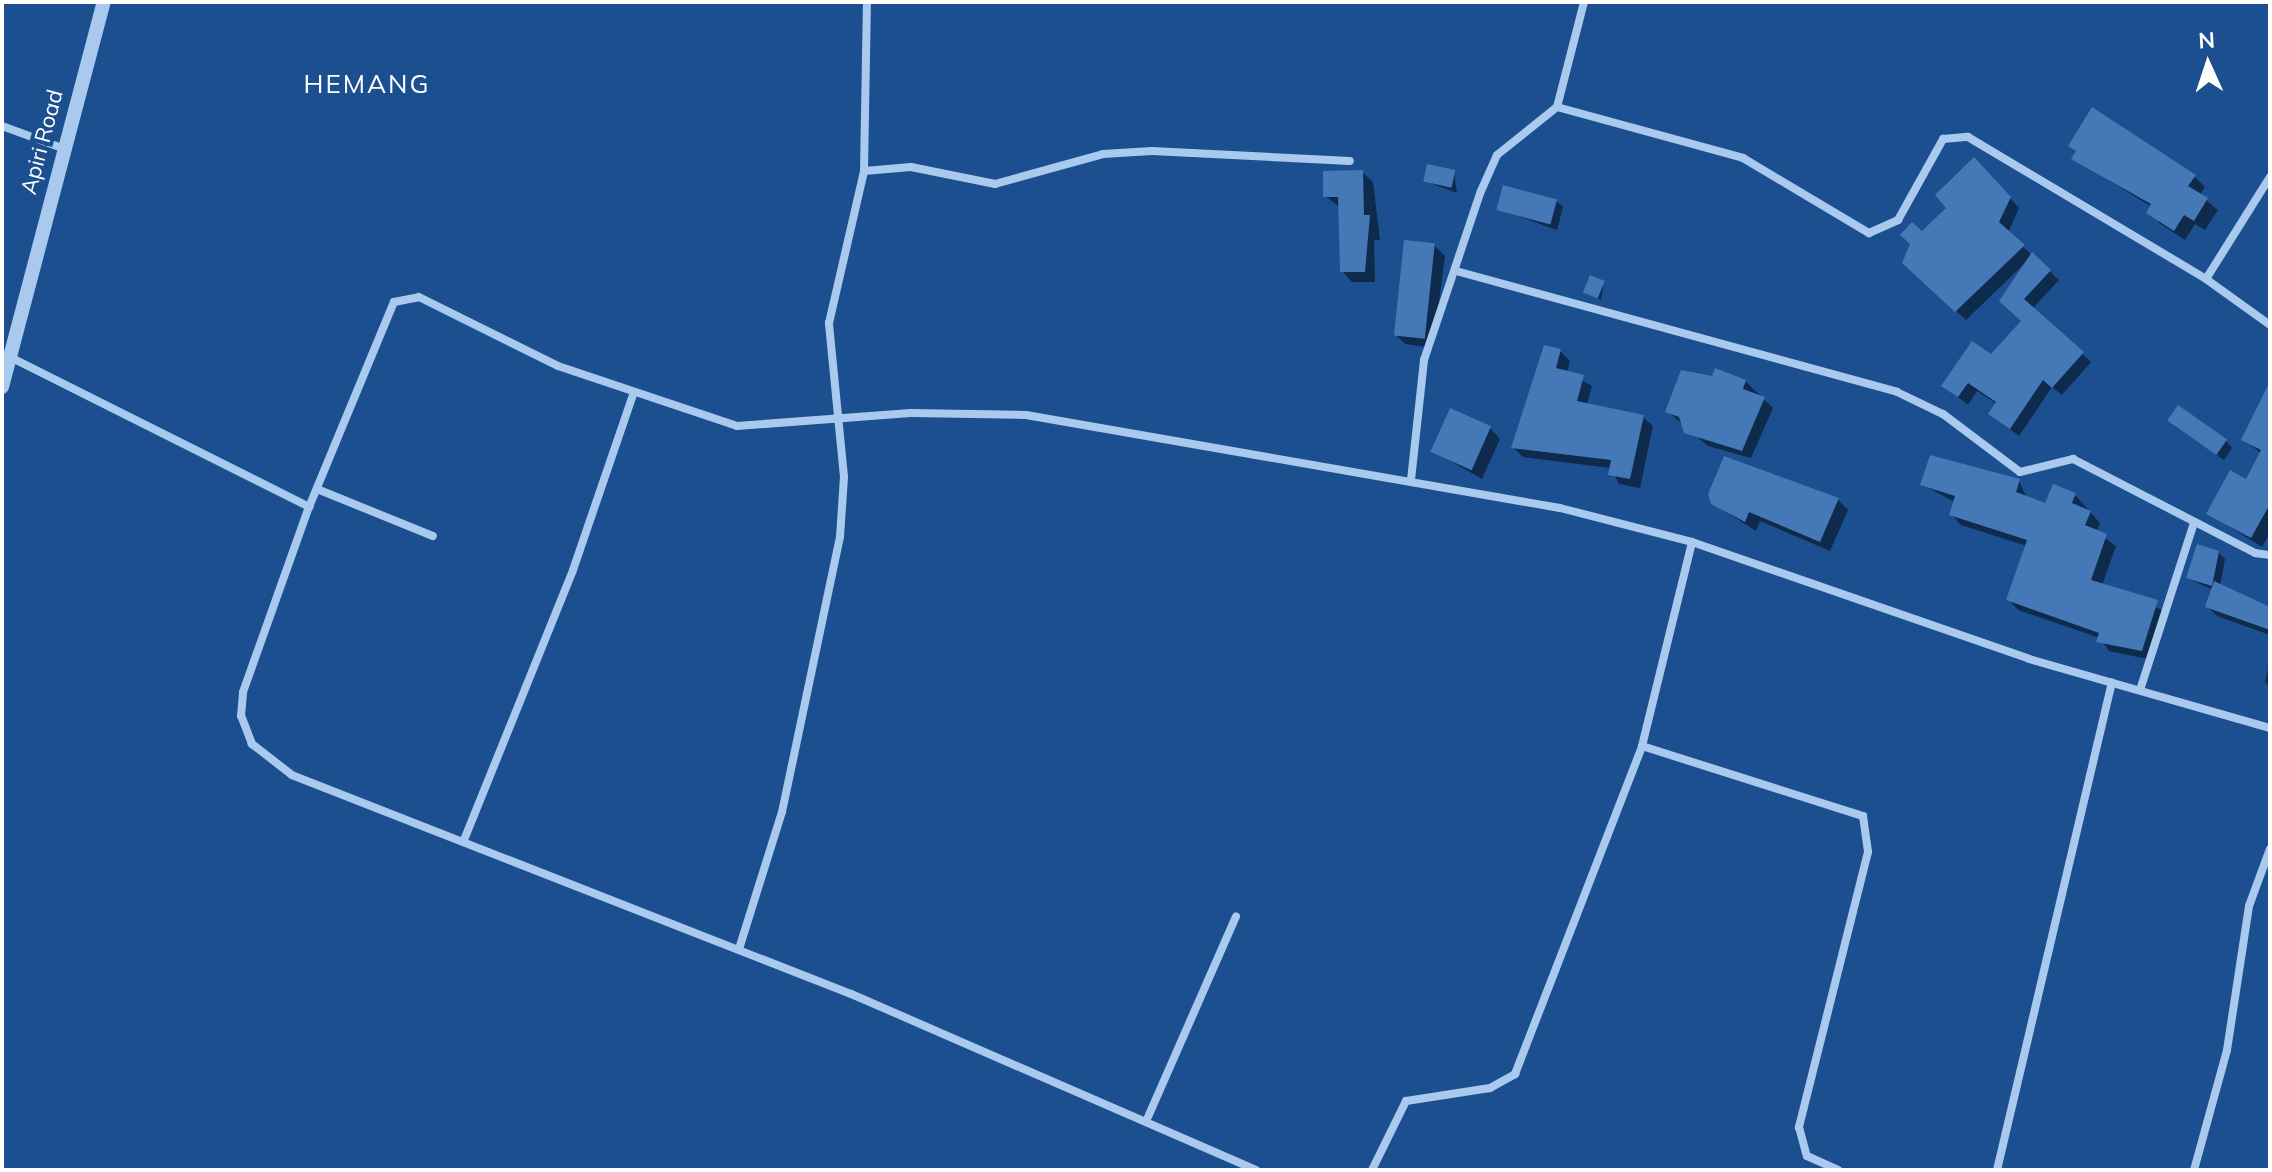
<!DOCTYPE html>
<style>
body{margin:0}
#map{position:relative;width:2272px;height:1172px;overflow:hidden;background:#1b4f8f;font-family:Mulish,sans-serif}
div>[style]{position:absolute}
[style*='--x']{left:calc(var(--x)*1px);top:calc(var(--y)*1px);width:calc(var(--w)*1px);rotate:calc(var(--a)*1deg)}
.shadow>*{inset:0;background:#0007}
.building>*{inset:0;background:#4478b7;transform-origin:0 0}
.minor>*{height:8px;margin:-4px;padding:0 4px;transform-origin:4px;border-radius:4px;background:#a9c9ee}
.tertiary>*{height:14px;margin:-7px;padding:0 7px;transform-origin:7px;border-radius:7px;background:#a9c9ee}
span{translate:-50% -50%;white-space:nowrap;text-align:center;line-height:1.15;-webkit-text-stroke:8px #1b4f8f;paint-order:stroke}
.street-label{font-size:22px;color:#fff}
.quarter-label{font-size:26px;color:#fff;letter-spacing:2px}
.frame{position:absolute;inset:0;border:4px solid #fff;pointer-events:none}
.north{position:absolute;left:2168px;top:24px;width:80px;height:80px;-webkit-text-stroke:6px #1b4f8f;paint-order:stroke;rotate:357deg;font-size:22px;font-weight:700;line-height:32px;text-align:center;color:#fff}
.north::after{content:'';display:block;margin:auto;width:28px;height:36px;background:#fff;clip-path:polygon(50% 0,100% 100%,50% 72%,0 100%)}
</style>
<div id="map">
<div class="shadow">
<div style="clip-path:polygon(2074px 159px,2194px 176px,2205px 187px,2200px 195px,2218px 210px,2205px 230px,2195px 224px,2185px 240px,2159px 223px,2152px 207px)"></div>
<div style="clip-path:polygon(1983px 169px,2019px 208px,2008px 233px,2059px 280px,2032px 309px,2091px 362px,2062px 395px,2052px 387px,2019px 436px,1991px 414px,1997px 404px,1977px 391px,1968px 405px,1943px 385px,1972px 343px,1992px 357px,2023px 321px,2001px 301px,2026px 262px,1966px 320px,1913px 272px,1922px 234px)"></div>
<div style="clip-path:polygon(1362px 172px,1373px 182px,1380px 240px,1374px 240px,1375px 282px,1352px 282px,1342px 271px,1340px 207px,1325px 196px)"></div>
<div style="clip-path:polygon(1454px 172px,1457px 193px,1425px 181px)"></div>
<div style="clip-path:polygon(1556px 201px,1563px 207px,1557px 230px,1498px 209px)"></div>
<div style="clip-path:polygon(1434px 245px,1445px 256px,1433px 348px,1405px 344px,1395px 334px)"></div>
<div style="clip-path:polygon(1604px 282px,1601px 300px,1585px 292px)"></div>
<div style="clip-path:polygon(1560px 351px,1570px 361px,1567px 372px,1592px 386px,1587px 405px,1643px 417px,1653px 426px,1640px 488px,1619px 484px,1611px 468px,1523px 457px,1513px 447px)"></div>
<div style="clip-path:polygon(1745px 381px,1773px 408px,1751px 458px,1708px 446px,1667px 411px)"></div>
<div style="clip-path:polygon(2270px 386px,2270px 533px,2262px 547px,2209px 514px,2247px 481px,2262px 454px,2244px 440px)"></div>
<div style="clip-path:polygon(2176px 427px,2226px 441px,2232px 448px,2224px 460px)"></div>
<div style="clip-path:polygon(1490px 428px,1500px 439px,1482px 479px,1433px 451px)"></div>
<div style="clip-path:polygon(2019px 481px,2027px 498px,2046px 506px,2075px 495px,2100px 523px,2096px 532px,2116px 546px,2102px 585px,2167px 612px,2152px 660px,2109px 651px,2100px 638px,2018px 610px,2008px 599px,2027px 546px,1961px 525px,1951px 514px,1955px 502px,1923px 485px)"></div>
<div style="clip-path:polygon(1838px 500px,1848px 510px,1830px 551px,1760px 521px,1756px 531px,1712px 503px)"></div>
<div style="clip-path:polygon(2218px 552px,2225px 559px,2220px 586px,2270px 608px,2270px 635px,2217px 616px,2207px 606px,2213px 590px,2188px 578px)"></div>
<div style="clip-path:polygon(2270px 660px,2270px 687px,2265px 682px)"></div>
</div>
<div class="building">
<div style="clip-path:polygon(2092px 107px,2196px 175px,2188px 186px,2208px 198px,2194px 221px,2184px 215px,2174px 231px,2146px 213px,2151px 204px,2071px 159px,2076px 151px,2068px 146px)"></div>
<div style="clip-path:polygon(1974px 157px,2011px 197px,1999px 222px,2025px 245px,1955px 312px,1902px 263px,1910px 244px,1900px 235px,1912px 222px,1922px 231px,1946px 208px,1935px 195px)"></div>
<div style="left:1427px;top:164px;width:29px;height:18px;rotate:12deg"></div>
<div style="clip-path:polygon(1363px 170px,1364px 215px,1370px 215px,1365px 272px,1340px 272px,1338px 197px,1323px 197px,1323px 171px)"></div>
<div style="left:1503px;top:185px;width:56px;height:26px;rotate:15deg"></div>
<div style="left:1404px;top:240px;width:31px;height:96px;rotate:6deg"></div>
<div style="clip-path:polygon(2032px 252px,2051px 270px,2024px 299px,2084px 352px,2052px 388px,2043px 380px,2010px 429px,1988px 414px,1996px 402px,1968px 383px,1958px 397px,1941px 386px,1972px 341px,1991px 354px,2021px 321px,1999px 301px)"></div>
<div style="left:1590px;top:275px;width:16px;height:19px;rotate:22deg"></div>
<div style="clip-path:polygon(1544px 345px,1561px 349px,1556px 368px,1584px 375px,1577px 401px,1644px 415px,1630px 479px,1608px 475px,1611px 460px,1511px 448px)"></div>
<div style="clip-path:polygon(1715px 368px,1746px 380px,1743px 389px,1765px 397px,1742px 451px,1684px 433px,1679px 417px,1665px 412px,1681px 370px,1712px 376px)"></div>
<div style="clip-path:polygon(2270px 381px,2270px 504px,2251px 538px,2206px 514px,2230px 470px,2246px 479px,2261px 450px,2241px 440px)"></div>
<div style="left:2178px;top:405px;width:60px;height:19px;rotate:35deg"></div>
<div style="left:1450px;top:408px;width:45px;height:48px;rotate:24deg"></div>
<div style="clip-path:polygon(1930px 455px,2020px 479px,2016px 492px,2045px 503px,2053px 484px,2076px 493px,2072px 503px,2091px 511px,2085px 525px,2107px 534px,2091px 580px,2158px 600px,2142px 651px,2096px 642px,2099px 633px,2006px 600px,2027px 540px,1949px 515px,1955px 496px,1920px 485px)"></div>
<div style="clip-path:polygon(1724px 456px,1839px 498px,1820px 542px,1749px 512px,1745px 522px,1711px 504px,1708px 494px)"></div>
<div style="clip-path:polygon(2197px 544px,2219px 551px,2212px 586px,2186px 578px)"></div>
<div style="clip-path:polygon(2214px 581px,2270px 607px,2270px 630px,2205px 607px)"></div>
</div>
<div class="minor">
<div style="--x:1584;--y:2;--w:108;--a:104.4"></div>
<div style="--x:1557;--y:107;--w:193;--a:15.3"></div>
<div style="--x:1743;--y:158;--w:147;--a:30.8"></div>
<div style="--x:1869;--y:233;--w:32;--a:-24"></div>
<div style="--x:1898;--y:220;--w:93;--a:-60.9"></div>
<div style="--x:1943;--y:139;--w:25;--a:-5"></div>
<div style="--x:1968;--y:137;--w:277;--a:30.8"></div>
<div style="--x:2;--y:126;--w:64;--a:20.1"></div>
<div style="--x:864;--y:171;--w:47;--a:-4.9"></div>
<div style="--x:911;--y:167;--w:86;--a:11.4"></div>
<div style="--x:995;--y:184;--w:112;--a:-15.5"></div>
<div style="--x:1103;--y:154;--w:49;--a:-3.5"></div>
<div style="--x:1152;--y:151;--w:198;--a:2.9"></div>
<div style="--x:2270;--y:177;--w:120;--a:122.1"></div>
<div style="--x:2206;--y:279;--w:79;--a:35.7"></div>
<div style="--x:1456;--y:271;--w:457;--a:15.3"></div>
<div style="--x:1897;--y:392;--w:51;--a:25.6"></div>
<div style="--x:1943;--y:414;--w:96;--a:37"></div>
<div style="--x:2020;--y:472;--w:55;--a:-13.8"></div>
<div style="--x:2073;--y:459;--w:205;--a:27.3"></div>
<div style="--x:2255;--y:553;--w:15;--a:8"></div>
<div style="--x:10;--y:357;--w:335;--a:26.6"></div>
<div style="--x:1411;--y:480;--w:121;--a:-83.8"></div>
<div style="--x:1424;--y:360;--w:178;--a:-71.4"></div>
<div style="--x:1481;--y:191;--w:39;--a:-66"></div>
<div style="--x:1497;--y:155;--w:77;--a:-38.7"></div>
<div style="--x:317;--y:489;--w:125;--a:22.1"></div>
<div style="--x:2140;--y:690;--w:176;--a:-72.1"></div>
<div style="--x:1642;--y:746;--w:232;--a:17.6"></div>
<div style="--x:1863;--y:816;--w:36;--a:82"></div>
<div style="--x:1868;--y:852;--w:284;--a:104.1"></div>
<div style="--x:1799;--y:1127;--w:30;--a:75"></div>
<div style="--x:1807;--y:1156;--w:34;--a:24"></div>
<div style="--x:464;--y:840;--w:291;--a:-68"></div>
<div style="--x:573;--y:570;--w:185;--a:-71.1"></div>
<div style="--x:739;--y:949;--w:144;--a:-72.6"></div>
<div style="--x:782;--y:812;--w:281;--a:-78.1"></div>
<div style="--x:840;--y:537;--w:60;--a:-86.2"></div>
<div style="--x:844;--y:477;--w:155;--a:-95.6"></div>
<div style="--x:829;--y:323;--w:156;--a:-77"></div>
<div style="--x:864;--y:171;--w:169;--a:-89"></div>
<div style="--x:1148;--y:1117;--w:219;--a:-66.3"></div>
<div style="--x:1256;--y:1170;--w:442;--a:-156.5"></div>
<div style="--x:851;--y:994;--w:600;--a:-158.61"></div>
<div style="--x:292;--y:775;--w:51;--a:-142.2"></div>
<div style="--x:252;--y:744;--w:30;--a:-111"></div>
<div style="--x:241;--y:716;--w:24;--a:-85"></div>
<div style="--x:243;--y:692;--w:196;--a:-70.4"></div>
<div style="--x:309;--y:507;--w:222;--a:-67.5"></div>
<div style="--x:394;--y:302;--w:25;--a:-11"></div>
<div style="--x:419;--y:297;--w:155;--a:26.4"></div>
<div style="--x:558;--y:366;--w:189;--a:18.5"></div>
<div style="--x:737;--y:426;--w:174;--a:-4.3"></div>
<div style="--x:911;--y:413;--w:115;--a:1"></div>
<div style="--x:1026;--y:415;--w:542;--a:9.88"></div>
<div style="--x:1560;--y:508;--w:136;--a:14.4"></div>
<div style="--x:1692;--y:542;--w:357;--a:19.1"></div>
<div style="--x:2029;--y:659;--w:251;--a:16"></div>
<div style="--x:1372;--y:1170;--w:77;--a:-63.8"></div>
<div style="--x:1406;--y:1101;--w:85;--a:-8.8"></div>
<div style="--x:1490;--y:1088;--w:29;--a:-29"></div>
<div style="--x:1515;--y:1074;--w:352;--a:-68.8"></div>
<div style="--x:1642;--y:746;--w:210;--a:-76.2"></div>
<div style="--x:1997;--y:1170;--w:501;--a:-76.74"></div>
<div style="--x:2194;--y:1170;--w:124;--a:-74.6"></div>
<div style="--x:2227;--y:1050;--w:146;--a:-81.3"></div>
<div style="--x:2249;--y:906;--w:61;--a:-69.8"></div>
</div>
<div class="tertiary">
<div style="--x:2;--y:387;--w:398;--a:-75.2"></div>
</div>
<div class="street-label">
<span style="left:42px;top:142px;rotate:-75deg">Apiri Road</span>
</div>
<div class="quarter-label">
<span style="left:367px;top:84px">HEMANG</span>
</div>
<div class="frame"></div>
<div class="north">N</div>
</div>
